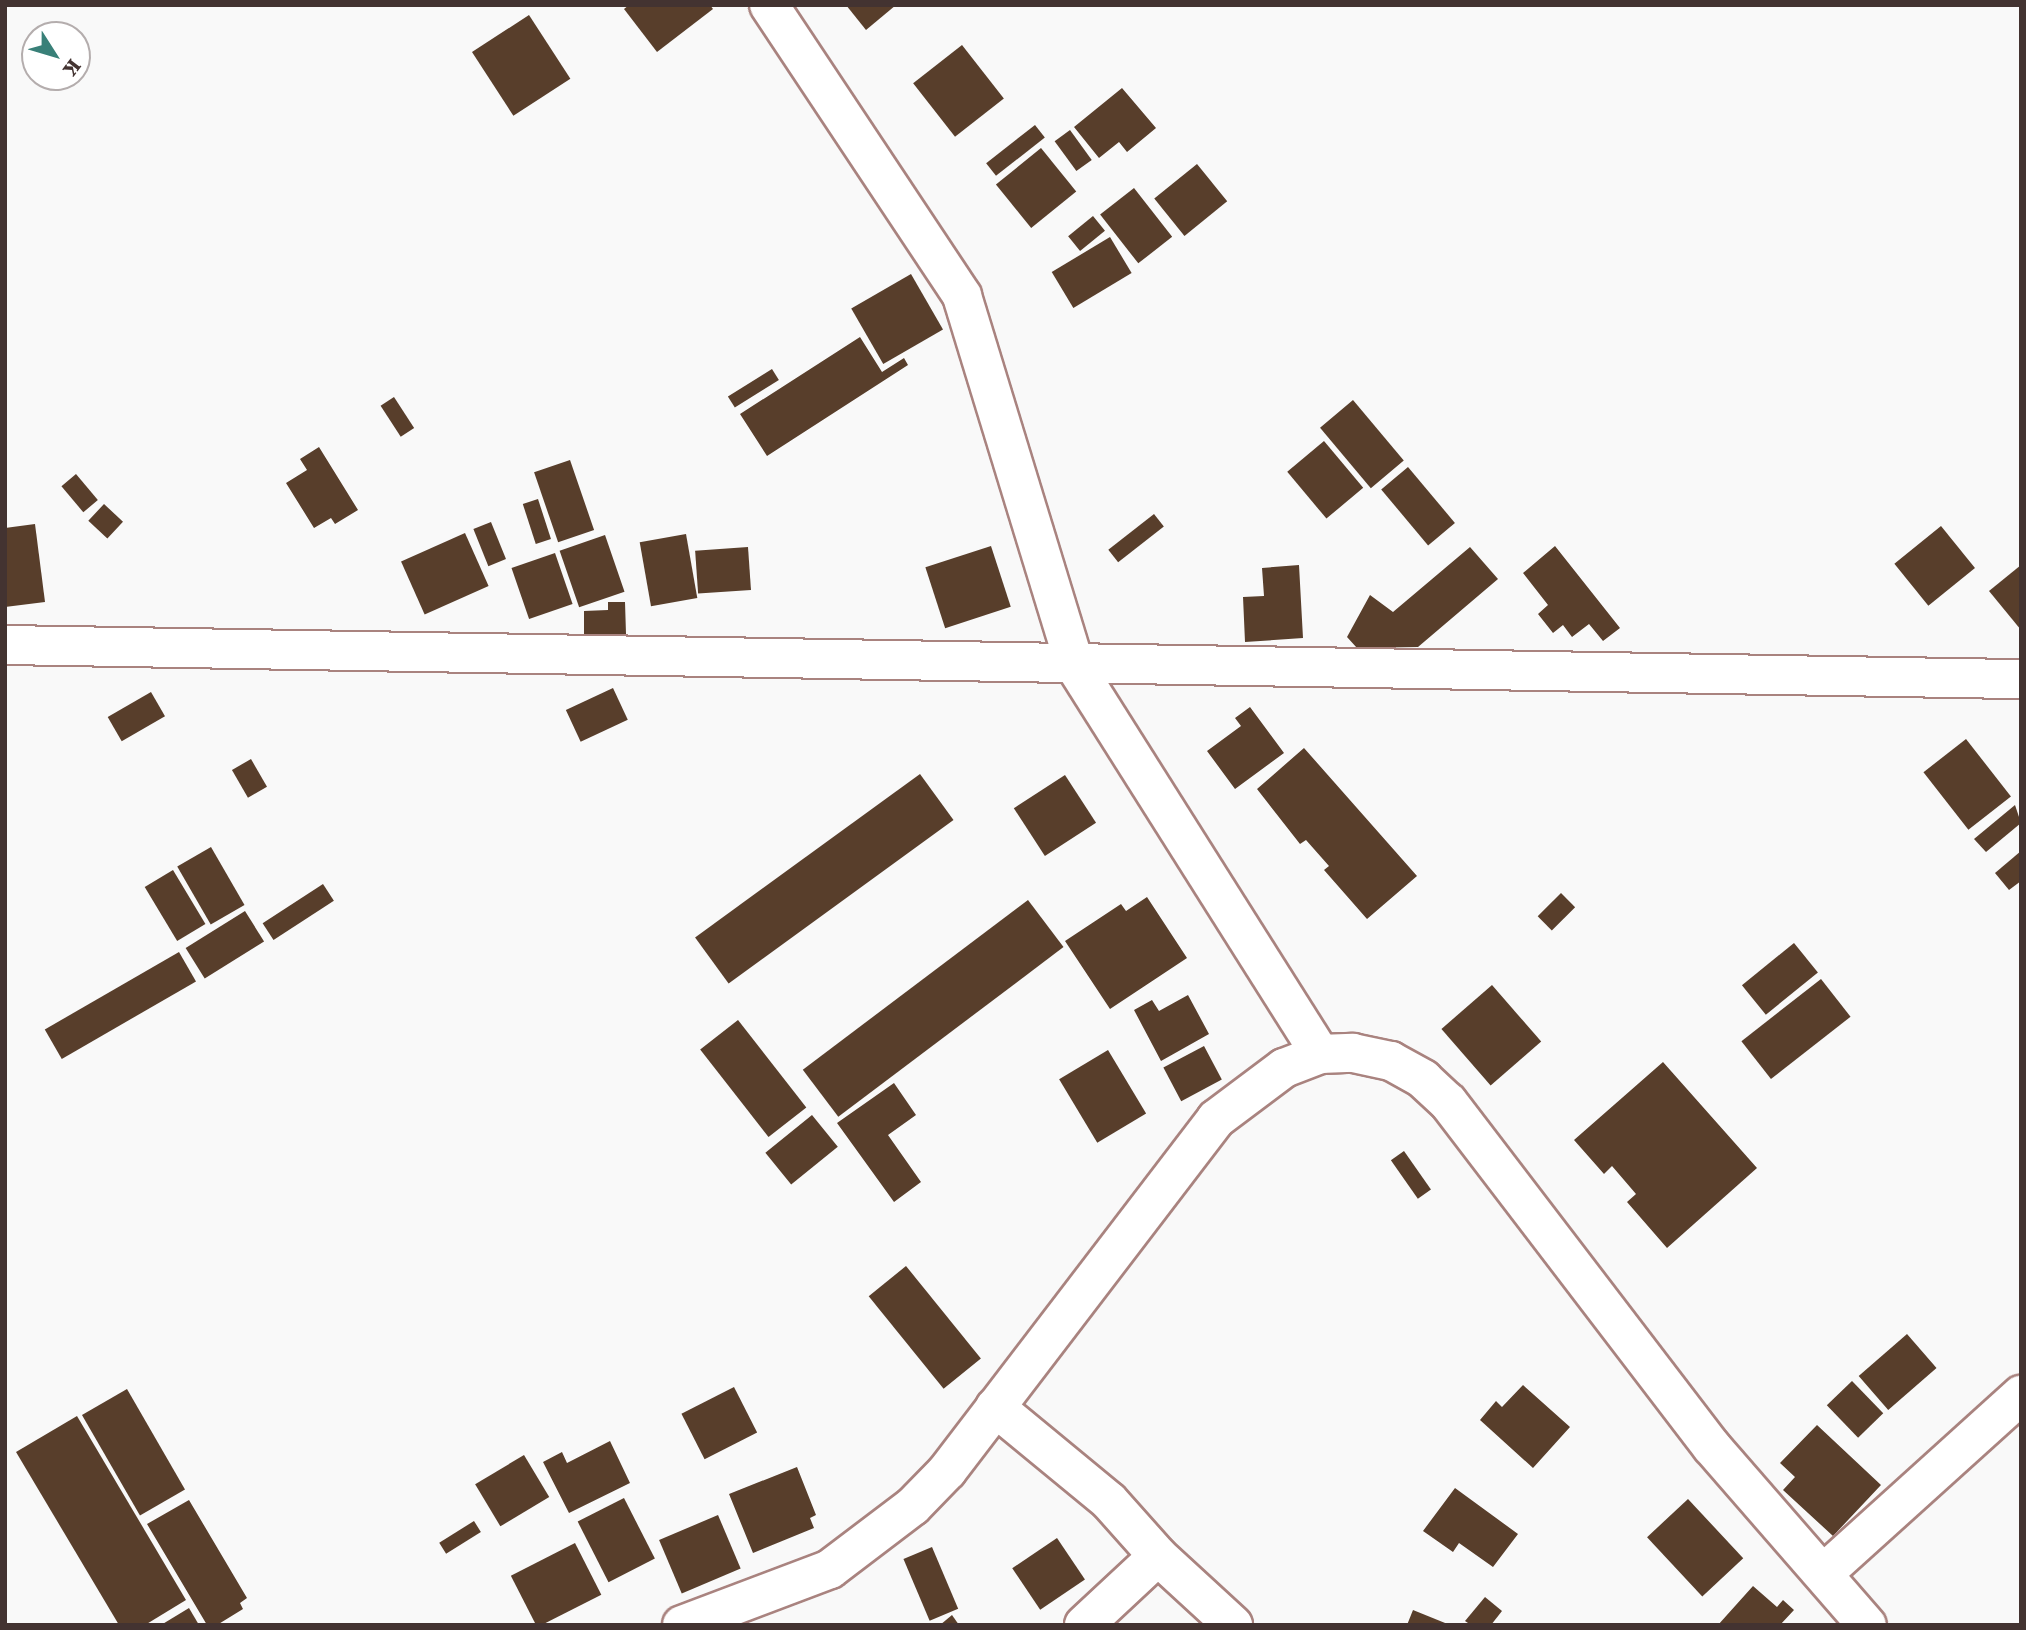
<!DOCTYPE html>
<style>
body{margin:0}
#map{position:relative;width:2026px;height:1630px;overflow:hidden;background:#f9f9f9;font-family:"Roboto Serif",serif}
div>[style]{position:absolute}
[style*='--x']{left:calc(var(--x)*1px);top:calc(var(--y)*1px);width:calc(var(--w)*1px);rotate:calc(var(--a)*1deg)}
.building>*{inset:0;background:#583e2b;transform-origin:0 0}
.roads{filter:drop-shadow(2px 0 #a9837f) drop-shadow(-2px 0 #a9837f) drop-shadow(0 2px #a9837f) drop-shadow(0 -2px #a9837f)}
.minor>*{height:38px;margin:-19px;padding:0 19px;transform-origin:19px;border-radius:19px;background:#fff}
span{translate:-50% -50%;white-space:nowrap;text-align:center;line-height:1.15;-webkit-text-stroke:7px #fff;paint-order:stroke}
.frame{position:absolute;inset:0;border:7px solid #433331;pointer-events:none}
.north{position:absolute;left:21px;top:21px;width:70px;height:70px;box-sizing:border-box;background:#fff;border:2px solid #b4adad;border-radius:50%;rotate:127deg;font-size:19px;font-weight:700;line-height:28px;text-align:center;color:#433331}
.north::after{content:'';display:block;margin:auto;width:24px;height:32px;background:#398078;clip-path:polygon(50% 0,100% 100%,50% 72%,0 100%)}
</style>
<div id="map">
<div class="building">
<div style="clip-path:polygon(629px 5px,710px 5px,713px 9px,657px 52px,624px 9px)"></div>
<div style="clip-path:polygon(846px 5px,896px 5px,866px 30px)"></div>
<div style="left:529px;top:15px;width:76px;height:68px;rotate:57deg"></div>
<div style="left:962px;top:45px;width:68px;height:62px;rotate:52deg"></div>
<div style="clip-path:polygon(1122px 88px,1156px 128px,1127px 152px,1119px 142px,1099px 158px,1074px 127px)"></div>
<div style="left:1035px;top:125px;width:16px;height:62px;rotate:52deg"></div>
<div style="left:1070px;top:130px;width:37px;height:19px;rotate:54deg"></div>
<div style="left:1041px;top:148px;width:56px;height:58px;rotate:51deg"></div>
<div style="left:1197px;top:164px;width:48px;height:55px;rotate:51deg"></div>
<div style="left:1134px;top:188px;width:62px;height:43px;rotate:52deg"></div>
<div style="left:1093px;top:216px;width:19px;height:32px;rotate:51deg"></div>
<div style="left:1110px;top:237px;width:42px;height:68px;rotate:59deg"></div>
<div style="left:911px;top:274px;width:64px;height:69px;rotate:60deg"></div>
<div style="clip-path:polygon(860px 337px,882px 372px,904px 358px,908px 365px,767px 456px,740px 414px)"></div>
<div style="left:772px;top:369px;width:13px;height:52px;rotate:58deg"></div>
<div style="left:394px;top:397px;width:37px;height:16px;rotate:57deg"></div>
<div style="left:1353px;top:400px;width:79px;height:43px;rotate:50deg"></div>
<div style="left:1324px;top:441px;width:61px;height:48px;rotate:50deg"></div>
<div style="clip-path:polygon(319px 447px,358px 510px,335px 524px,331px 518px,314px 528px,286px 483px,307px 470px,300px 459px)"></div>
<div style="left:570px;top:460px;width:74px;height:38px;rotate:71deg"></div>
<div style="left:1408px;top:467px;width:73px;height:35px;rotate:50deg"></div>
<div style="left:76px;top:474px;width:34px;height:19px;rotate:50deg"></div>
<div style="left:538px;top:499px;width:42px;height:16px;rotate:72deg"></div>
<div style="left:104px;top:504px;width:26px;height:23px;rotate:43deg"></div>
<div style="left:1154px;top:514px;width:16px;height:58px;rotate:52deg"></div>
<div style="left:491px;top:522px;width:40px;height:19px;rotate:68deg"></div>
<div style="clip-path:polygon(35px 524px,45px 602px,5px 607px,5px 528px)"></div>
<div style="left:1941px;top:526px;width:54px;height:60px;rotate:51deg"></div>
<div style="left:465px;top:533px;width:58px;height:70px;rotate:66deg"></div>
<div style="left:686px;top:534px;width:65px;height:47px;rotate:80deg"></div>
<div style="left:605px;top:535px;width:60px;height:48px;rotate:71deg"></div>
<div style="left:991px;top:546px;width:64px;height:69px;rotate:72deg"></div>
<div style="clip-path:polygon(1555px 546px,1620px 628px,1603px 641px,1589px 624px,1572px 637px,1563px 625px,1553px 633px,1538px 614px,1548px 605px,1523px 573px)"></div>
<div style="left:748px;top:547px;width:43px;height:53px;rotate:86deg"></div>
<div style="clip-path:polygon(1470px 547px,1498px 579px,1418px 647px,1357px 648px,1347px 637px,1370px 595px,1393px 612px)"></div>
<div style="left:555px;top:553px;width:54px;height:46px;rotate:71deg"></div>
<div style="clip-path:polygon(1299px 565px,1303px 638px,1245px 642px,1243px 597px,1264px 596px,1262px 568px)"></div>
<div style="clip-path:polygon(2021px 565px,2021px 630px,1989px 591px)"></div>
<div style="clip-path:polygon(608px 602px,625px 602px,626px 634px,584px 635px,584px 611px,608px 610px)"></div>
<div style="left:613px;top:688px;width:35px;height:52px;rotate:65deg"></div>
<div style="left:151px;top:692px;width:28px;height:50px;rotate:60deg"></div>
<div style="clip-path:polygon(1250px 707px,1284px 753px,1235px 789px,1207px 751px,1241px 726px,1235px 718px)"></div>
<div style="left:1966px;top:739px;width:73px;height:54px;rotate:52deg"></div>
<div style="clip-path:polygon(1304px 748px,1417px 876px,1367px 919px,1324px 870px,1329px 866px,1306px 840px,1300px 844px,1257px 789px)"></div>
<div style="left:251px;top:759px;width:32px;height:22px;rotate:60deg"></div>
<div style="left:920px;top:774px;width:57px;height:278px;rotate:54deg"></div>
<div style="left:1065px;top:775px;width:57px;height:61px;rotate:57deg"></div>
<div style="clip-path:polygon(2015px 805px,2021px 823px,1986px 852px,1974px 839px)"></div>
<div style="left:211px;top:847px;width:67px;height:39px;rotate:60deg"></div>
<div style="clip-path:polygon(2021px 851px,2021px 881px,2009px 890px,1995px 873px)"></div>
<div style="left:173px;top:870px;width:63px;height:33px;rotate:59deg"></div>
<div style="left:323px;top:884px;width:20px;height:72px;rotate:57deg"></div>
<div style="left:1561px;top:893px;width:20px;height:33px;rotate:45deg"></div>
<div style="clip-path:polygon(1147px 897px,1187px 958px,1110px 1009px,1065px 941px,1121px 904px,1126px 911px)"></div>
<div style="left:1028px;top:900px;width:59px;height:282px;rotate:53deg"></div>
<div style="left:245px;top:911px;width:36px;height:70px;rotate:58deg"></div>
<div style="left:1794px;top:943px;width:38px;height:67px;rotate:51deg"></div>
<div style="left:179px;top:952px;width:34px;height:155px;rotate:60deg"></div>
<div style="left:1821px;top:979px;width:48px;height:101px;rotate:52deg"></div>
<div style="left:1492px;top:985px;width:75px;height:67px;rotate:49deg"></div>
<div style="clip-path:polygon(1188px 995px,1209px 1034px,1161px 1061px,1134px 1010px,1152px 1000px,1159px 1011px)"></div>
<div style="left:738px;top:1020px;width:111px;height:48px;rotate:52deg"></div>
<div style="left:1204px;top:1046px;width:38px;height:46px;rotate:62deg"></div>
<div style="left:1108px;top:1050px;width:74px;height:57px;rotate:59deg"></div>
<div style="clip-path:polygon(1663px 1062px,1757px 1168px,1667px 1248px,1627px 1202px,1636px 1194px,1612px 1166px,1604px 1174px,1574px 1140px)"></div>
<div style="clip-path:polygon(894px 1083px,916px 1115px,888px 1135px,921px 1182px,894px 1202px,837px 1123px)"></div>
<div style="left:812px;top:1115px;width:41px;height:60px;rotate:51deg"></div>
<div style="left:1404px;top:1151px;width:47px;height:16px;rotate:55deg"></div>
<div style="left:906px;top:1266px;width:119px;height:48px;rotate:51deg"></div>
<div style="left:1907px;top:1334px;width:45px;height:64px;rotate:49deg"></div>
<div style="left:1852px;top:1381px;width:45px;height:35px;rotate:46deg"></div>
<div style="clip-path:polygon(1523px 1385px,1570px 1427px,1533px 1468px,1480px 1420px,1496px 1401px,1502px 1407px)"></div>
<div style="left:734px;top:1387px;width:51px;height:59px;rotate:63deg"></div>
<div style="left:127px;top:1389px;width:116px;height:52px;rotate:60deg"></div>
<div style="clip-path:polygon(77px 1416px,186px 1600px,145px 1625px,119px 1625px,16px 1452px)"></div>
<div style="clip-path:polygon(1817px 1425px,1881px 1485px,1833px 1536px,1783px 1490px,1795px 1477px,1780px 1463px)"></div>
<div style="clip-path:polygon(610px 1441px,630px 1483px,569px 1513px,543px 1462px,562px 1452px,567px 1463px)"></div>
<div style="left:524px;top:1455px;width:49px;height:57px;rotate:59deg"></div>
<div style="clip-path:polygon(797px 1467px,816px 1515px,810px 1518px,814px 1528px,753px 1553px,729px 1494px)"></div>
<div style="clip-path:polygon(1455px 1488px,1518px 1534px,1493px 1567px,1459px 1543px,1453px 1552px,1423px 1531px)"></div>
<div style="left:624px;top:1498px;width:68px;height:52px;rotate:63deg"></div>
<div style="left:1688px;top:1499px;width:81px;height:56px;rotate:47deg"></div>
<div style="clip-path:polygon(189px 1500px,247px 1598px,240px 1603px,243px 1609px,217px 1625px,207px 1625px,147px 1524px)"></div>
<div style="left:718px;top:1515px;width:58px;height:64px;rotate:67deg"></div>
<div style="left:474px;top:1521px;width:13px;height:41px;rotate:58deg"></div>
<div style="left:1057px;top:1538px;width:50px;height:54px;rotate:56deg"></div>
<div style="left:575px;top:1543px;width:58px;height:72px;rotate:63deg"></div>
<div style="left:932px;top:1547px;width:67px;height:31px;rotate:67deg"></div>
<div style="clip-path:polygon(1753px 1586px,1777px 1607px,1783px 1600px,1794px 1610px,1780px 1625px,1718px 1625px)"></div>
<div style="clip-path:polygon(1485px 1597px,1502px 1611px,1491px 1625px,1471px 1625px,1465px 1621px)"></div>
<div style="clip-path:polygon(189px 1608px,199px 1625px,161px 1625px)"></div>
<div style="clip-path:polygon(1413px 1610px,1450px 1625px,1407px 1625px)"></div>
<div style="clip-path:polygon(952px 1615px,959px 1625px,940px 1625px)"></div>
</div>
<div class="roads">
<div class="minor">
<div style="--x:769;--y:5;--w:349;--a:56.4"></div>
<div style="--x:962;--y:296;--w:387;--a:73"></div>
<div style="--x:1075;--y:666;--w:459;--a:57.7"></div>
<div style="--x:5;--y:645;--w:2016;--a:0.97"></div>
<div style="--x:995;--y:1407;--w:148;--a:39.5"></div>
<div style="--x:1109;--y:1501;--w:74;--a:48.3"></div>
<div style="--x:1158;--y:1556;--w:102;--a:42.6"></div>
<div style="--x:1824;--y:1573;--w:266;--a:-42.1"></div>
<div style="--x:682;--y:1625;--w:158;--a:-20.7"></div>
<div style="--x:830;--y:1569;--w:104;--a:-37.2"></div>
<div style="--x:913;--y:1506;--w:49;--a:-45.8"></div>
<div style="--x:947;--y:1471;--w:443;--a:-52.6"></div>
<div style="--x:1216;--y:1119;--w:85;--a:-36.9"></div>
<div style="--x:1284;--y:1068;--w:39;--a:-21"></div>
<div style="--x:1320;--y:1054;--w:33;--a:-2"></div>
<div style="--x:1353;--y:1053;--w:39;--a:12"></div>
<div style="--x:1391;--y:1061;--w:37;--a:29"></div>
<div style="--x:1423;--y:1079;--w:34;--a:43"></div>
<div style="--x:1448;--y:1102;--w:434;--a:52.6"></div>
<div style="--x:1712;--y:1447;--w:236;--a:49"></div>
<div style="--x:1084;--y:1625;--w:101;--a:-43"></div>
</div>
</div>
<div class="frame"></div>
<div class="north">K</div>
</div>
